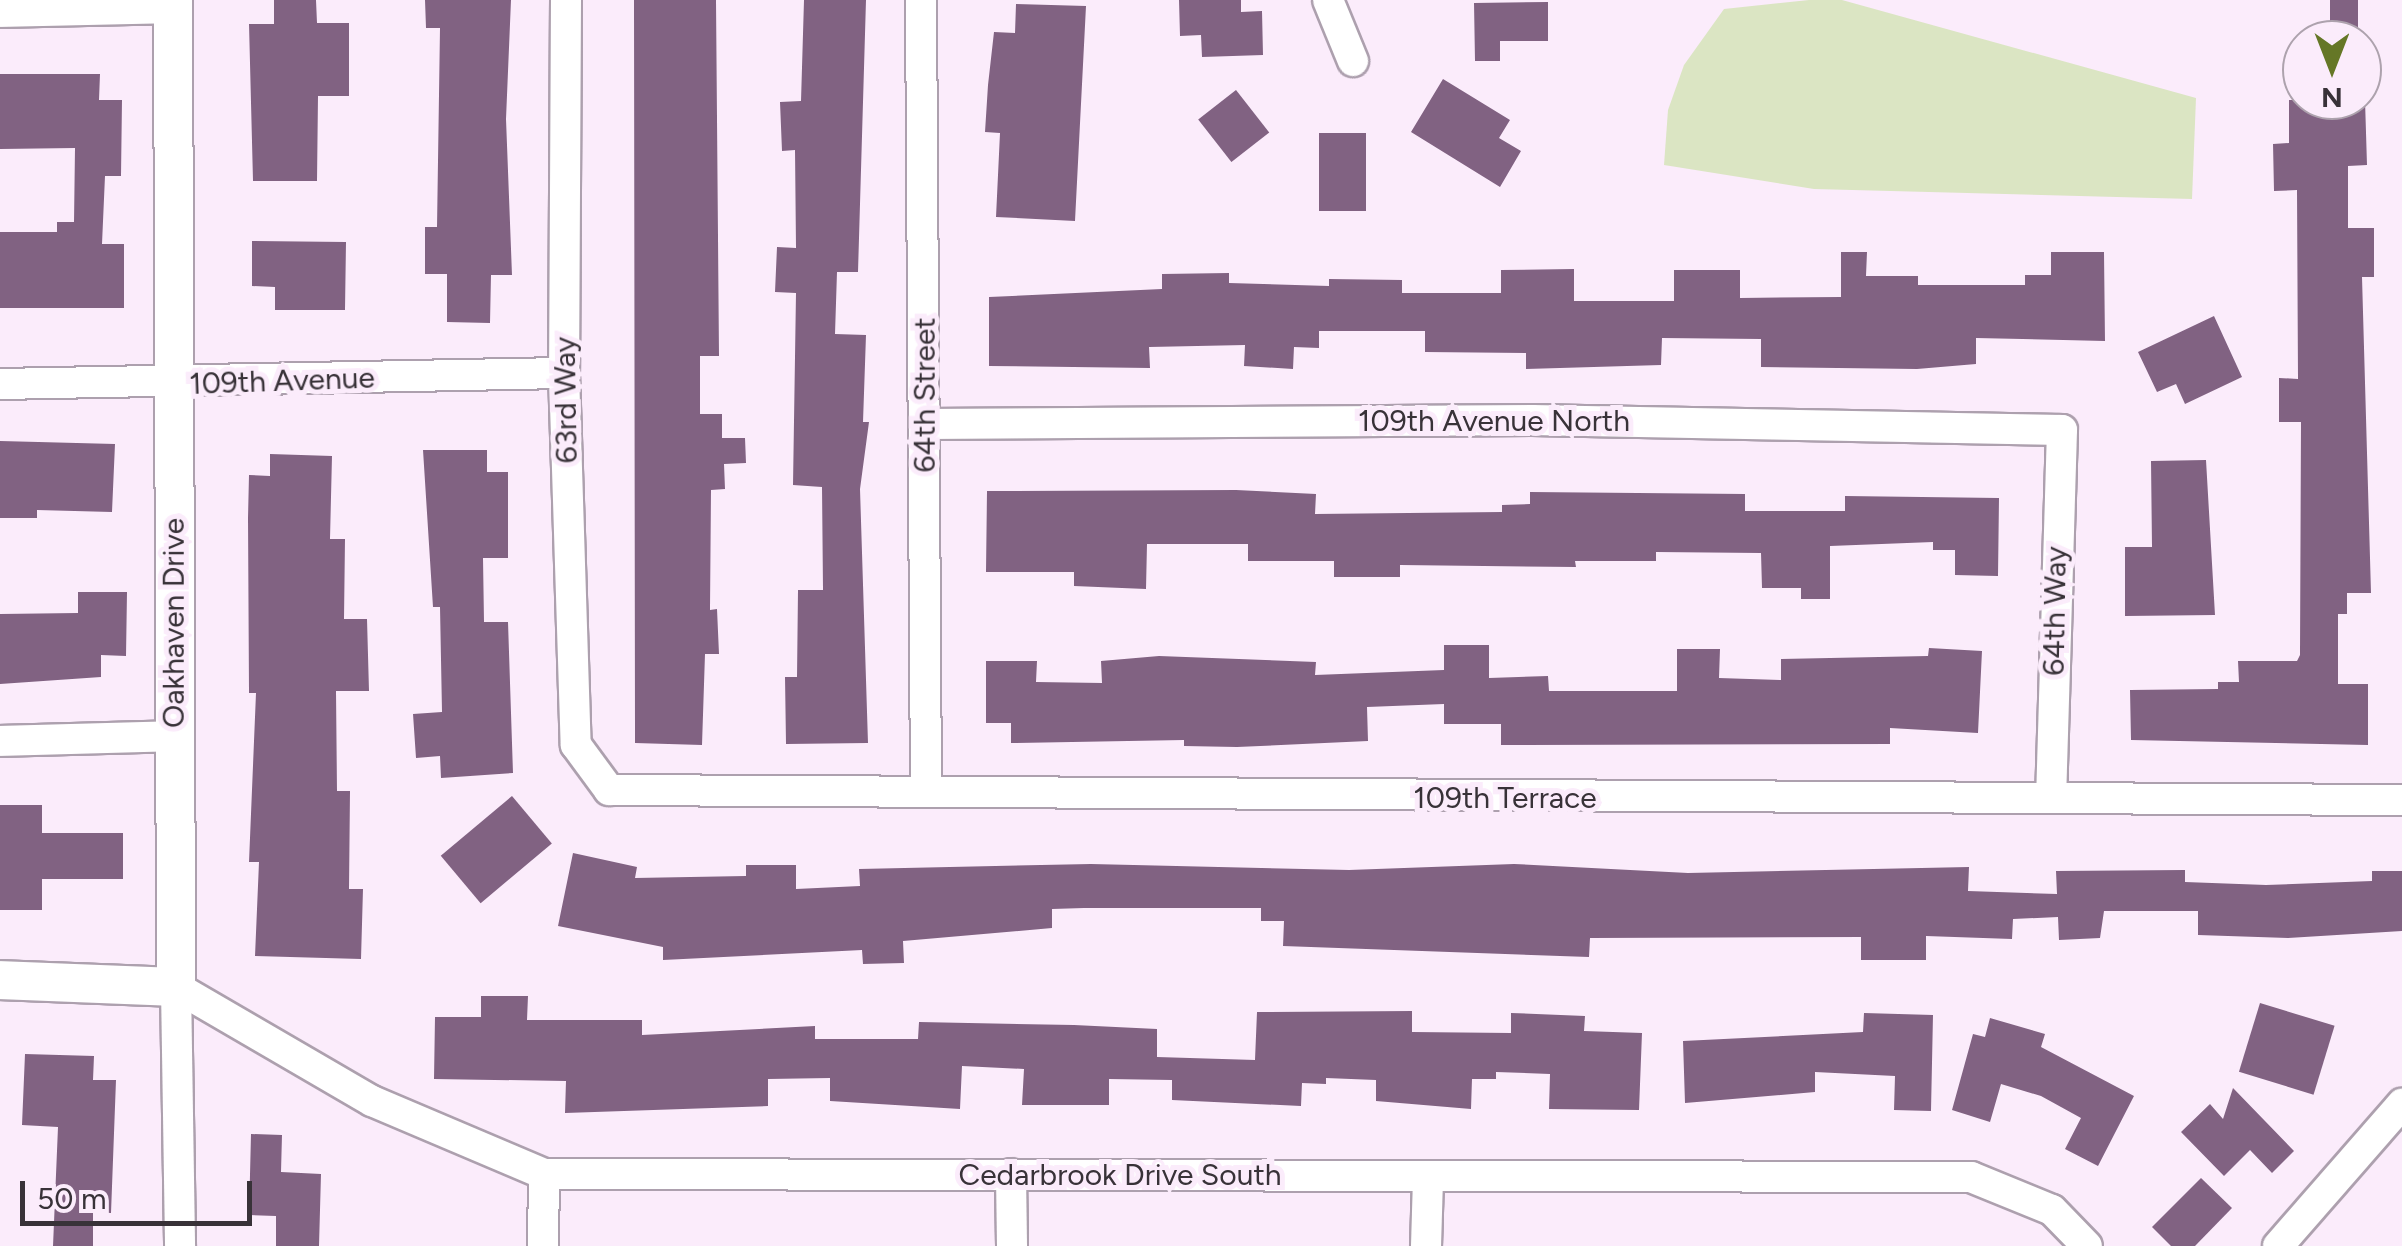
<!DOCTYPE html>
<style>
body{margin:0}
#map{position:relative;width:2402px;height:1246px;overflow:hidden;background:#fbecfb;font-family:Figtree,sans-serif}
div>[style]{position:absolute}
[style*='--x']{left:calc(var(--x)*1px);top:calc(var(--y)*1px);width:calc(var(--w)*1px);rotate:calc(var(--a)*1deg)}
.green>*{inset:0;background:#dbe5c3}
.building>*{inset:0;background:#816282;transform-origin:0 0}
.roads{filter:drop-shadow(2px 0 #ada0ae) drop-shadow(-2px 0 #ada0ae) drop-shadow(0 2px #ada0ae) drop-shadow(0 -2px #ada0ae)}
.minor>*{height:30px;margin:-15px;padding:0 15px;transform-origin:15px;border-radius:15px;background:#fff}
.tertiary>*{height:38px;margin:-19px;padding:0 19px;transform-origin:19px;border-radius:19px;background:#fff}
span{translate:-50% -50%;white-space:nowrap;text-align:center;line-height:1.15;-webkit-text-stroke:10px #fbecfb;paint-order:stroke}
.street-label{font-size:30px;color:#383238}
.north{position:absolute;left:2282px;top:20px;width:100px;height:100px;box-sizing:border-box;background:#fbecfb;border:2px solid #ada2ad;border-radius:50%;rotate:180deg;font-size:28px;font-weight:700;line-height:40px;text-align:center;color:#383238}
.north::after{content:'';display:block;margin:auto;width:35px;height:45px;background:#657726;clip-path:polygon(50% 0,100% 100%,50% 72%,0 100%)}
.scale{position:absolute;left:20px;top:1181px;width:232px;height:45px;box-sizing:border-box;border:5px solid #383238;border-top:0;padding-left:12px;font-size:30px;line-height:35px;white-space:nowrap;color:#383238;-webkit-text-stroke:8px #fbecfb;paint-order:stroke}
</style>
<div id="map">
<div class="green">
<div style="clip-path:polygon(1809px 0,1842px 0,2196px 98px,2192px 199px,1814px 189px,1664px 165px,1668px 110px,1684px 65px,1724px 9px)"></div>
</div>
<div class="building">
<div style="clip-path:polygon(274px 0,316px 0,317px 23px,349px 23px,349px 96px,318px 96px,317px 181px,253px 181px,249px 24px,274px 24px)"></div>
<div style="clip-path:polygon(425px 0,511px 0,506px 119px,512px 275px,491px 275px,490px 323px,447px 322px,447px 274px,425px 274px,425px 227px,437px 227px,440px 28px,426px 28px)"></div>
<div style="clip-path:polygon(634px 0,716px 0,719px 356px,700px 356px,700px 414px,722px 414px,722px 438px,745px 438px,746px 463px,724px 464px,725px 489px,711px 490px,710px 610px,717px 609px,719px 654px,705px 654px,702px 745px,635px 743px)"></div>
<div style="clip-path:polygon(804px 0,866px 0,858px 272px,837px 272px,835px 334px,866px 335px,863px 422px,869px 422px,860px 489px,868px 743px,786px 744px,785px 677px,797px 677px,798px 590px,823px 590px,822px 487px,793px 485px,796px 293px,775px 292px,777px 247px,796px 248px,795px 150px,782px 151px,780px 102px,801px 101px)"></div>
<div style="clip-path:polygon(1179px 0,1241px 0,1241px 12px,1262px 11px,1263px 55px,1202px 57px,1201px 35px,1180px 36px)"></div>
<div style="left:2330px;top:0;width:28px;height:40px"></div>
<div style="clip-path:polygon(1548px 2px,1548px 41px,1500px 41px,1500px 61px,1475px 61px,1474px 3px)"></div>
<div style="clip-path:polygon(1016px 4px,1086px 6px,1075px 221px,996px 217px,1000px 133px,985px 132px,988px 85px,994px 32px,1015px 33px)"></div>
<div style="clip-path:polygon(0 74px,100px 74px,99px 100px,122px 100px,121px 176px,105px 176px,102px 244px,124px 244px,124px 308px,0 308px,0 232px,57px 232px,57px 222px,74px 222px,75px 148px,0 149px)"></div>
<div style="clip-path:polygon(1443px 79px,1510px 120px,1499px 138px,1521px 151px,1500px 187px,1411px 132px)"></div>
<div style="left:1236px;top:90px;width:54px;height:48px;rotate:52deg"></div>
<div style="clip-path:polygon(2289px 100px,2365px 100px,2367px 165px,2348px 166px,2348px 228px,2374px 228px,2374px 277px,2362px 277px,2371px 593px,2347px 593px,2347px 614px,2338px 614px,2338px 684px,2368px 684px,2368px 745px,2131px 740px,2130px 690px,2218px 689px,2218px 682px,2239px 682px,2238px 661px,2297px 661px,2300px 655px,2301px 422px,2279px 422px,2279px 378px,2298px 379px,2297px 190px,2274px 191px,2273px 144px,2289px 143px)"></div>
<div style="left:1319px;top:133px;width:47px;height:78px"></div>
<div style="clip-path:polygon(252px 241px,346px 242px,345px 310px,275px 310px,275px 287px,252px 286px)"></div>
<div style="clip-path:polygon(1841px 252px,1867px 252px,1866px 276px,1918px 276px,1918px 285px,2025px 285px,2025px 275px,2051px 275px,2051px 252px,2104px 252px,2105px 341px,1976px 338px,1976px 364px,1917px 369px,1761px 367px,1761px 339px,1662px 338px,1661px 365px,1526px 369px,1526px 353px,1425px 352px,1425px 331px,1319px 331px,1319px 348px,1294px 347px,1293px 369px,1244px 366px,1245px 345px,1149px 347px,1150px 368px,989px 366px,989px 297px,1162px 289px,1162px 274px,1229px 273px,1229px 283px,1329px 286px,1329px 279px,1402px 280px,1402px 293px,1501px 293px,1501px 270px,1574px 269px,1574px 301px,1674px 301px,1674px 270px,1740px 270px,1740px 298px,1841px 297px)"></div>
<div style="clip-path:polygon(2214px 316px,2242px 377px,2185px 404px,2176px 384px,2157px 392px,2138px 352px)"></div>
<div style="clip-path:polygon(0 441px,115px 444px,112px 512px,37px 510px,37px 518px,0 518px)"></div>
<div style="clip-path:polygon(423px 450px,487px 450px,487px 472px,508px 472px,508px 558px,483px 558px,484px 622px,508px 622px,513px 773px,441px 778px,440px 756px,416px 758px,413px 714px,442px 712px,440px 607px,433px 607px)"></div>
<div style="clip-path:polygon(270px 454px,332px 456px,330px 539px,345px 539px,344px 619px,367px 619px,369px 691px,336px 691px,337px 791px,350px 791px,349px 889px,363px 889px,361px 959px,255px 956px,259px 862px,249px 862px,256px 693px,249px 693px,248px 518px,249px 475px,270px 476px)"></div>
<div style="clip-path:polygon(2206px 460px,2215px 615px,2125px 616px,2125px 547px,2152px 547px,2151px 461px)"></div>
<div style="clip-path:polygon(1236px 490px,1316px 494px,1315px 514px,1502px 512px,1502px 505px,1530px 504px,1530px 492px,1745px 494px,1745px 511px,1845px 511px,1845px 496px,1999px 498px,1998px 576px,1955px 575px,1955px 550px,1933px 550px,1933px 542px,1830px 546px,1830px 599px,1801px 599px,1801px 588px,1762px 588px,1761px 553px,1656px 552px,1656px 561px,1575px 561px,1576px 567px,1400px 565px,1400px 577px,1334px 577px,1334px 561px,1248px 561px,1248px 544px,1147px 544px,1146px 589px,1074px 586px,1074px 572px,986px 572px,987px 491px)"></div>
<div style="clip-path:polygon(78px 592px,127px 592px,126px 656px,101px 655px,101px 677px,0 684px,0 614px,78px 613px)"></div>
<div style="clip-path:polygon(1444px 645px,1489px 645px,1489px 678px,1548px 676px,1549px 691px,1677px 691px,1677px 649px,1720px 649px,1719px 678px,1781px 680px,1781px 659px,1928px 656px,1929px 648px,1982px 651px,1978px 733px,1890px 728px,1890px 744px,1501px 745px,1501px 724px,1444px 724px,1444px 704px,1367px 707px,1368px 741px,1237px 747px,1184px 746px,1184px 740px,1011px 743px,1011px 723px,986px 723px,986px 661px,1037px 661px,1036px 682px,1102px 683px,1101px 661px,1159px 656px,1316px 662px,1315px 675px,1444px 670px)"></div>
<div style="left:512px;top:796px;width:62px;height:93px;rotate:50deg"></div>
<div style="clip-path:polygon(0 805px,42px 805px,42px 833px,123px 833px,123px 879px,42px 879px,42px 910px,0 910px)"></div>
<div style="clip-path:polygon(573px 853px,637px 867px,635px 878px,746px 876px,746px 865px,796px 865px,796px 889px,860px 886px,859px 869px,1091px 864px,1349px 870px,1514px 864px,1688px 873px,1969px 867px,1968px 891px,2057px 894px,2056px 871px,2185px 870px,2185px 882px,2266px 885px,2372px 881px,2372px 871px,2402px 871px,2402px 931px,2288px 938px,2198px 935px,2198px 911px,2104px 911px,2100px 938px,2059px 940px,2058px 917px,2013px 919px,2012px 939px,1926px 936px,1926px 960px,1861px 960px,1861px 937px,1590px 938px,1589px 957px,1283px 946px,1284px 921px,1261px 921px,1261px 908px,1084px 908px,1052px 909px,1052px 928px,903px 941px,904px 963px,863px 964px,862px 950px,663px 960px,663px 947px,558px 926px)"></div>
<div style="clip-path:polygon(481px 996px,528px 996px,527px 1020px,642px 1020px,642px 1035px,815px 1026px,815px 1039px,918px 1039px,919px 1022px,1074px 1025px,1157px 1029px,1157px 1057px,1255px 1060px,1257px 1012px,1412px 1011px,1412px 1032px,1511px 1033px,1511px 1013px,1585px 1016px,1584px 1031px,1642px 1033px,1639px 1110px,1549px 1109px,1550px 1074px,1496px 1072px,1496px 1079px,1472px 1079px,1471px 1109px,1376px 1101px,1376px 1080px,1326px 1078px,1326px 1084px,1302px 1083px,1301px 1106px,1172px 1100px,1172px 1080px,1109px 1079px,1109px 1105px,1022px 1105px,1024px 1069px,962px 1066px,960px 1109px,830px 1101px,830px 1078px,768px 1079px,768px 1106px,565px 1113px,566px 1081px,434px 1079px,435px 1017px,481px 1017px)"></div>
<div style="left:2260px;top:1003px;width:78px;height:72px;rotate:17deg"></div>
<div style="clip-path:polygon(1864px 1013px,1933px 1015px,1931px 1111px,1894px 1110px,1895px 1076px,1815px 1072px,1815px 1092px,1685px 1103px,1683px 1041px,1863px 1032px)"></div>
<div style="clip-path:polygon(1990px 1018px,2045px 1034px,2041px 1047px,2134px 1096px,2098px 1166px,2065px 1149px,2081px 1118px,2041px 1096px,2001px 1084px,1990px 1122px,1952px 1110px,1973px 1034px,1985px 1037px)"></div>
<div style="clip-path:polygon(25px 1054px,94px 1056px,93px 1080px,116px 1080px,111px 1213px,93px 1212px,93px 1246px,53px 1246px,58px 1127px,22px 1125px)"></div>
<div style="clip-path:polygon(2233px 1088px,2294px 1151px,2272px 1173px,2250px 1150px,2224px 1176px,2181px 1132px,2210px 1104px,2223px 1119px)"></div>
<div style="clip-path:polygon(251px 1134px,282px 1135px,281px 1172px,321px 1174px,319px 1246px,276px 1246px,276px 1216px,249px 1215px)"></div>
<div style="clip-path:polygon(2201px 1178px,2232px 1208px,2195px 1246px,2171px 1246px,2152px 1227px)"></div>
</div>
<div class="roads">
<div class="minor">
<div style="--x:566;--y:0;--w:373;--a:90.3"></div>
<div style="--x:564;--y:373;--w:372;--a:88.2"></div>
<div style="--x:576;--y:745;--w:56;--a:53.7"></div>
<div style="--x:609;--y:790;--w:1793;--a:0.32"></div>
<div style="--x:921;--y:0;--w:791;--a:89.64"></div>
<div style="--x:1328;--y:0;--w:66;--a:67.7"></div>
<div style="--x:0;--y:12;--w:173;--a:-1.3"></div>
<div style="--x:0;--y:384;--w:564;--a:-1.12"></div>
<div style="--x:926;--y:424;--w:606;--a:-0.38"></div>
<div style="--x:1532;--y:420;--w:530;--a:1.08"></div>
<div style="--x:2062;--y:430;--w:363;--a:91.7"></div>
<div style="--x:0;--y:741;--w:174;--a:-1.6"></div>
<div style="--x:176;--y:987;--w:227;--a:30.2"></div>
<div style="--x:372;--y:1101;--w:187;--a:23"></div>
<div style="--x:544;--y:1174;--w:1427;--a:0.12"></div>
<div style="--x:1971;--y:1177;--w:87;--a:22.2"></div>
<div style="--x:2052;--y:1210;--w:50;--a:45.8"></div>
<div style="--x:176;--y:987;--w:259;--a:89.1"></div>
<div style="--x:1011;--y:1174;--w:72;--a:89.2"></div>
<div style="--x:543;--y:1246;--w:72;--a:-89.2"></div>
<div style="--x:1426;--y:1246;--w:69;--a:-88.3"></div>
<div style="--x:2278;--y:1246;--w:189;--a:-48.9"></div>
</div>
<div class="tertiary">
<div style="--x:0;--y:980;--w:176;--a:2.3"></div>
<div style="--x:176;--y:987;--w:987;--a:-90.17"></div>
</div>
</div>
<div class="street-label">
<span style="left:282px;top:381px;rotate:-2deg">109th Avenue</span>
<span style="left:925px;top:395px;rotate:-90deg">64th Street</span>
<span style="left:566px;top:400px;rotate:-91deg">63rd Way</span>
<span style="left:1494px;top:421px">109th Avenue North</span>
<span style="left:2055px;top:611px;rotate:-89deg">64th Way</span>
<span style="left:174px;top:623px;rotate:-90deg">Oakhaven Drive</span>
<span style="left:1505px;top:798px">109th Terrace</span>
<span style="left:1120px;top:1175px">Cedarbrook Drive South</span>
</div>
<div class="north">N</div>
<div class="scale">50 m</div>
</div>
